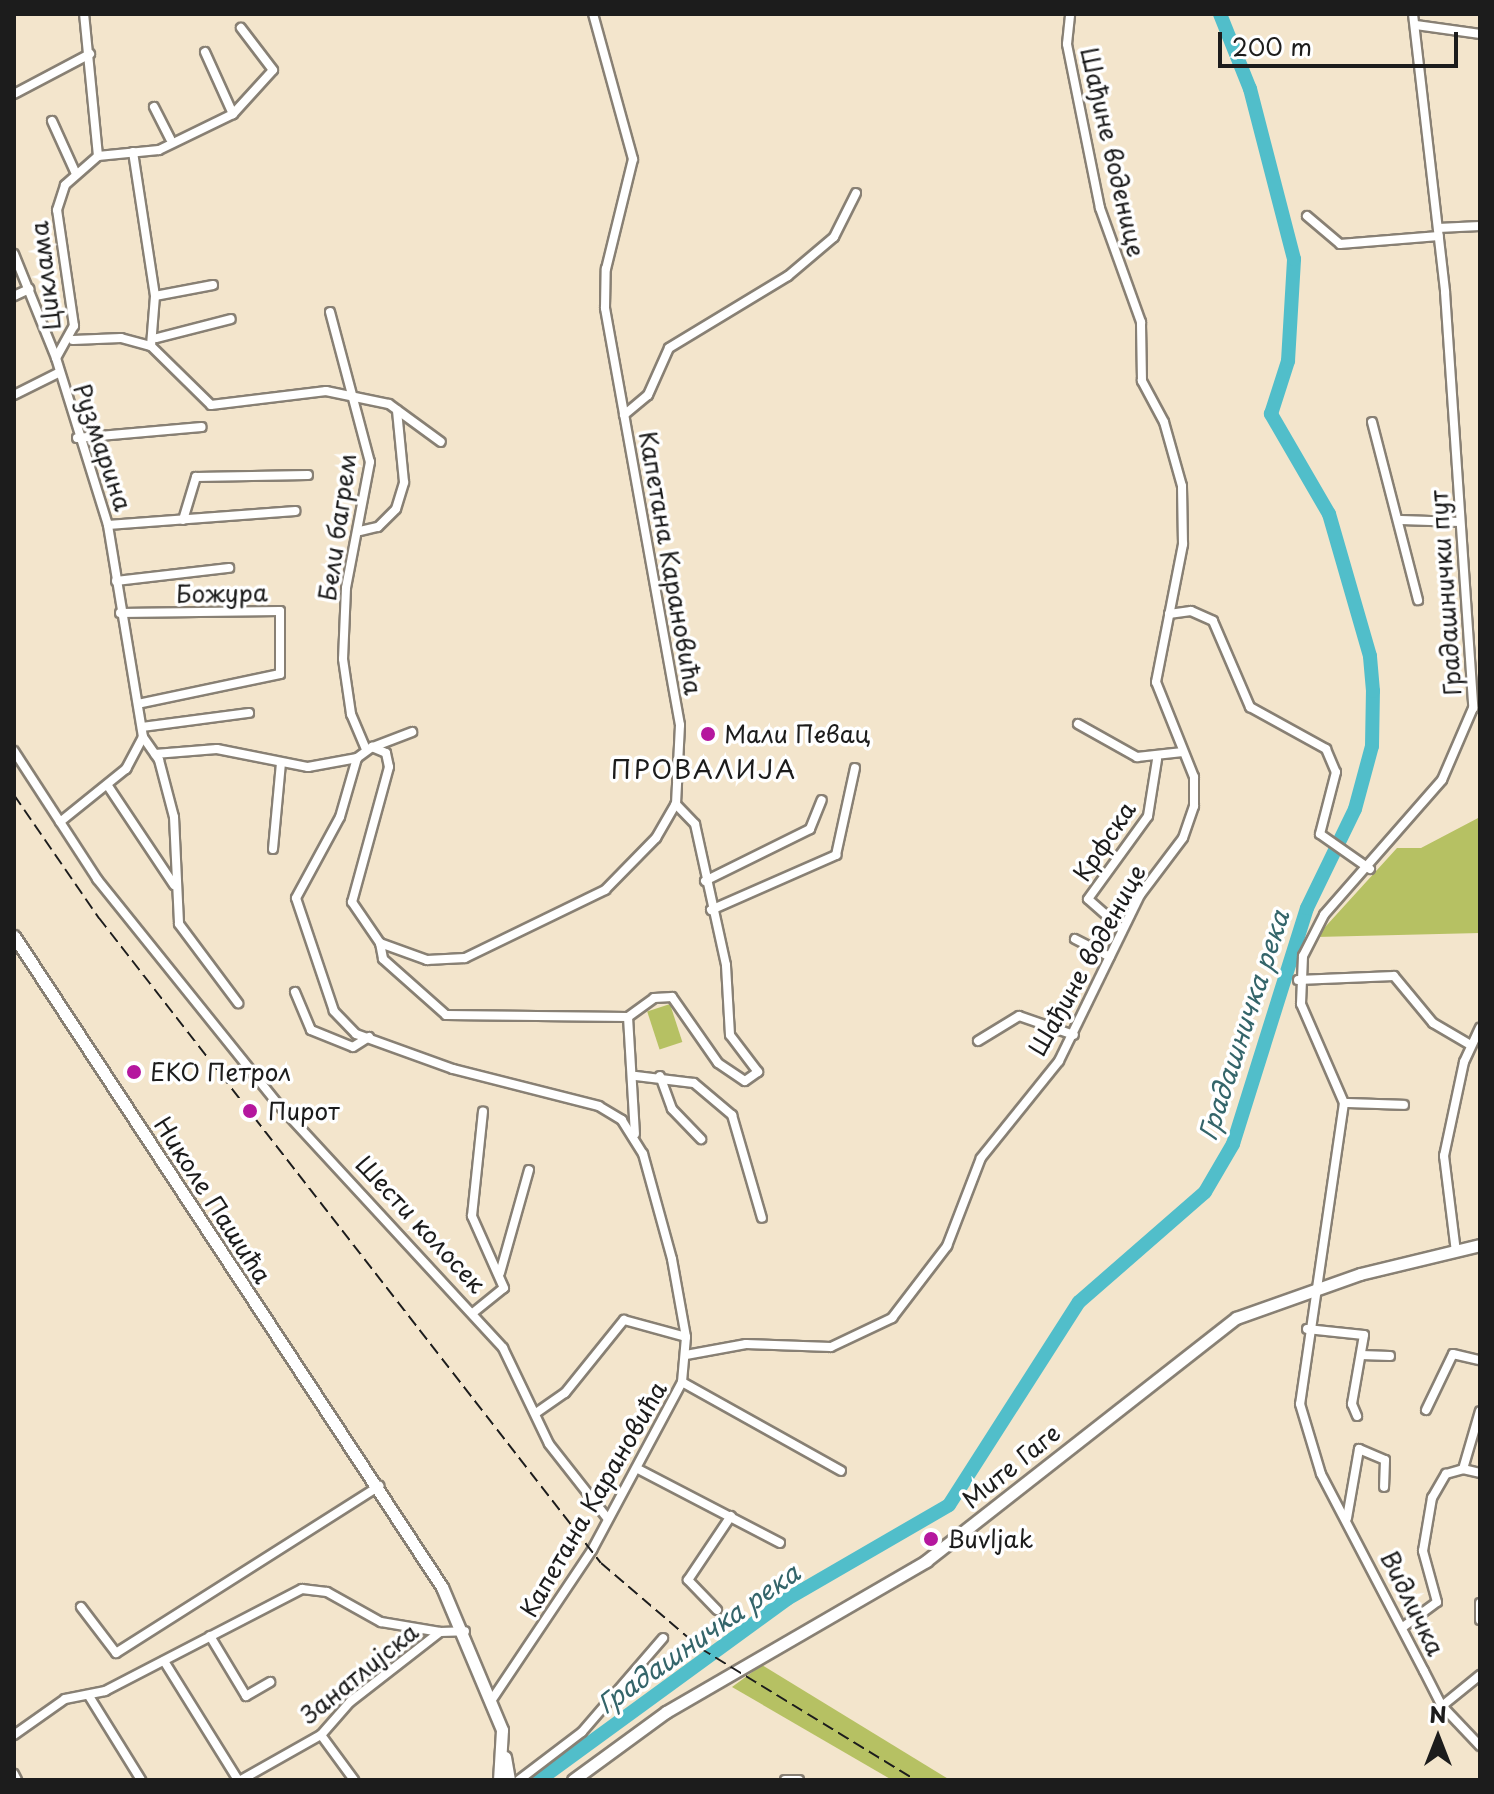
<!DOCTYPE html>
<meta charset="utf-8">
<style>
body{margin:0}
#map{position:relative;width:1494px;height:1794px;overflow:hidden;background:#f3e5cc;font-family:"Playpen Sans",sans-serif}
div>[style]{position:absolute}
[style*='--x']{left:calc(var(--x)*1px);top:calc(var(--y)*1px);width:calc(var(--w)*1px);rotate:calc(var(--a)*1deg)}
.green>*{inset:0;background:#b6c163;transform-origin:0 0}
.river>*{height:14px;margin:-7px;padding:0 7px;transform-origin:7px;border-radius:7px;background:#51beca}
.roads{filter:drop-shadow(2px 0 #888074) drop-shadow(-2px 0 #888074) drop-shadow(0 2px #888074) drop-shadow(0 -2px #888074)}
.street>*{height:8px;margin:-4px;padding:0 4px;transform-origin:4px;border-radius:4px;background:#fff}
.secondary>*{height:11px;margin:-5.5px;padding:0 5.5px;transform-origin:5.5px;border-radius:5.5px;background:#fff}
.rail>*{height:2px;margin-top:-1px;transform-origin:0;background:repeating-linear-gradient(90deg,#1c1c1c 0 12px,transparent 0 18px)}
.dots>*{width:22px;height:22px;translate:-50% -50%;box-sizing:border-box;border:4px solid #fff;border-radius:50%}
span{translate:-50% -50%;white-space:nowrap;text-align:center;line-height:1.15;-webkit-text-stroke:7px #fff;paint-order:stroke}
.street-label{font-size:24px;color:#1c1c1c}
.poi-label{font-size:24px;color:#1c1c1c}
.left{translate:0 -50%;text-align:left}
.neighbourhood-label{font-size:26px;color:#1c1c1c;letter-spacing:2px}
.water-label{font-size:26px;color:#34656a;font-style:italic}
.frame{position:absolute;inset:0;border:16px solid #1c1c1c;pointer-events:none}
.north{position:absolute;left:1398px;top:1698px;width:80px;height:80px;-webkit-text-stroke:6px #fff;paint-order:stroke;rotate:0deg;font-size:22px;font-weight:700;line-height:32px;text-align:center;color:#1c1c1c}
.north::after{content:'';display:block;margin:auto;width:28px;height:36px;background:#1c1c1c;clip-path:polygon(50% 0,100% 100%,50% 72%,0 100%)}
.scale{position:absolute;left:1218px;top:32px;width:240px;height:36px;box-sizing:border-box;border:4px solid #1c1c1c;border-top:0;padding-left:10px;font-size:24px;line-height:28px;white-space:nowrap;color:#1c1c1c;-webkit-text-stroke:6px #fff;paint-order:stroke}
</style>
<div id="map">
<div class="green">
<div style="clip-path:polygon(1480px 817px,1480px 933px,1316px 937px,1397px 848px,1421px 848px)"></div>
<div style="left:670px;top:1004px;width:40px;height:24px;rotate:72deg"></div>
<div style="clip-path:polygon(762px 1665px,950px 1780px,892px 1780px,732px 1687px)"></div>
</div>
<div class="river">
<div style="--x:539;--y:1780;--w:307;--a:-36.1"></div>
<div style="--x:787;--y:1599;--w:187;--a:-30.1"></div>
<div style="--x:949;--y:1505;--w:241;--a:-57.4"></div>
<div style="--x:1079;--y:1302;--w:167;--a:-41.1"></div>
<div style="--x:1205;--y:1192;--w:56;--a:-59.7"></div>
<div style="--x:1233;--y:1144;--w:247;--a:-72.6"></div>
<div style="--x:1307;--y:908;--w:110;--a:-64.1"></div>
<div style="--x:1355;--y:809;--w:65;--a:-74.9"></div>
<div style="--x:1372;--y:746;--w:55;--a:-89"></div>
<div style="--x:1373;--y:691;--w:35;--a:-95"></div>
<div style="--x:1370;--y:656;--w:148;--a:-106.1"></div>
<div style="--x:1329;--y:514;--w:116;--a:-120.1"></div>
<div style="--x:1271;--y:414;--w:56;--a:-72.2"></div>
<div style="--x:1288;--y:361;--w:102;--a:-86.6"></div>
<div style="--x:1294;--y:259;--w:176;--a:-104.5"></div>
<div style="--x:1250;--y:89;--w:81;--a:-111.8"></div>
</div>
<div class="roads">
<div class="street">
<div style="--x:1413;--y:14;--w:280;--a:83.4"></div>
<div style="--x:1445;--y:292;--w:417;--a:86.1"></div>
<div style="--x:1473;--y:708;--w:78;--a:113.3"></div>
<div style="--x:1442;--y:780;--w:179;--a:131.2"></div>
<div style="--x:1324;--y:915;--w:46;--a:117.1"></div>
<div style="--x:1303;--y:956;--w:48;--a:92.4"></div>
<div style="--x:1301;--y:1004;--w:108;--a:66.5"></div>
<div style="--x:1344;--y:1103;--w:304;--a:98.3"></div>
<div style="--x:1300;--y:1404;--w:73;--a:73.3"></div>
<div style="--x:1321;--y:1474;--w:222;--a:62.4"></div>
<div style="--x:1424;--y:1671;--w:39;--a:63"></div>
<div style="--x:1442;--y:1706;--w:55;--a:46.5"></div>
<div style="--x:1416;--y:25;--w:65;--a:8"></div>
<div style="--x:14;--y:94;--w:86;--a:-27.8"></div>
<div style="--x:154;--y:107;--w:36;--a:63"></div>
<div style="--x:233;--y:114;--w:59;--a:-47.7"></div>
<div style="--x:273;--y:70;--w:53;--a:-127.3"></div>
<div style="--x:52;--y:121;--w:58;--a:65.6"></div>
<div style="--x:133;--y:152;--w:146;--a:81.3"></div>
<div style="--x:155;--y:296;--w:50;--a:94.6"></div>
<div style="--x:98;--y:156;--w:61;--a:-5.6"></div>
<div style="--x:159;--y:150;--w:82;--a:-25.9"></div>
<div style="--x:233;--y:114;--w:68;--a:-114.3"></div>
<div style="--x:1307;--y:216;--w:43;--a:40.3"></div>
<div style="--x:1340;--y:244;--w:99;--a:-4.6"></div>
<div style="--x:1438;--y:228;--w:42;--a:-2.7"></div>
<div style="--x:14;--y:254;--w:112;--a:68"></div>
<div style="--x:14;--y:296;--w:17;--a:-25"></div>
<div style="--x:155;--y:296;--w:59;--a:-10.7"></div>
<div style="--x:330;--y:312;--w:155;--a:75.1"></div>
<div style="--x:370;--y:462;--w:128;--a:100.8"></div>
<div style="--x:346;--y:588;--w:71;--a:92.4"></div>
<div style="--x:343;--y:659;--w:56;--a:81.7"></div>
<div style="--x:351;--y:714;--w:38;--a:67"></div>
<div style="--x:157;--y:338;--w:76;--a:-14.4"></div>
<div style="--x:73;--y:340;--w:48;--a:-2.4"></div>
<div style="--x:121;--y:338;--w:31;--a:15"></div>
<div style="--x:151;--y:346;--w:84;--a:44.5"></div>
<div style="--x:211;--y:405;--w:116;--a:-6.9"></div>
<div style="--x:326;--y:391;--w:64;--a:11.7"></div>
<div style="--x:389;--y:404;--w:64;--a:36.2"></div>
<div style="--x:14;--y:395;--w:49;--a:-26.6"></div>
<div style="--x:624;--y:415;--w:31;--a:-40"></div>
<div style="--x:648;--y:395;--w:51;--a:-65.9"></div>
<div style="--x:669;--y:348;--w:139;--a:-31.2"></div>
<div style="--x:788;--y:276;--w:60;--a:-40.3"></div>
<div style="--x:834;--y:237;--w:49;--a:-63.4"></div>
<div style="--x:1372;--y:422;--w:184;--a:75.5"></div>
<div style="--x:77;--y:438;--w:125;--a:-5"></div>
<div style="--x:183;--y:520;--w:45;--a:-73.2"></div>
<div style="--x:196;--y:477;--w:112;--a:-1"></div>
<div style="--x:1401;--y:520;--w:59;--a:1.9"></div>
<div style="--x:108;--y:525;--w:188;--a:-4.3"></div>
<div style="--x:360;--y:531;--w:18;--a:-13"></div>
<div style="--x:378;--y:527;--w:25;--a:-45"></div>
<div style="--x:396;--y:509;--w:28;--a:-73"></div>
<div style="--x:404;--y:482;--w:72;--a:-95.6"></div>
<div style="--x:116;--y:581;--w:114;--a:-6.6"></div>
<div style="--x:120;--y:613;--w:160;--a:-0.7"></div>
<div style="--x:280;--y:611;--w:63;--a:90"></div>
<div style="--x:280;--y:674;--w:145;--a:168.1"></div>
<div style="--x:1169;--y:614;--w:22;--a:-8"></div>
<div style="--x:1191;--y:611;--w:24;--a:24"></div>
<div style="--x:1213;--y:621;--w:94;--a:66.7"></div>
<div style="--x:1250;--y:707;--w:87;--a:28.9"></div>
<div style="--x:1326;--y:749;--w:25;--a:67"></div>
<div style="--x:1336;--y:772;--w:64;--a:104.5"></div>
<div style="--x:1320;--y:834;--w:61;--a:35"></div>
<div style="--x:1078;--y:724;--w:68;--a:29.2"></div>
<div style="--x:1137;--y:757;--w:46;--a:-6.2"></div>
<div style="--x:142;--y:727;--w:108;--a:-7.5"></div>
<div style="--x:143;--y:737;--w:28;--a:55"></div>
<div style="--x:159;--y:760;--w:59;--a:75.3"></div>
<div style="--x:174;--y:817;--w:107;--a:87.3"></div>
<div style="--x:179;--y:924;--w:99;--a:53.2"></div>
<div style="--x:373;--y:747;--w:42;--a:-21"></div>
<div style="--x:14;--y:751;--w:153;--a:57"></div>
<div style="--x:97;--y:879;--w:289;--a:51.2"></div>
<div style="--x:278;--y:1104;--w:332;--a:47.3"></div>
<div style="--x:503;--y:1348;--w:106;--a:64.4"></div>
<div style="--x:549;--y:1444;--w:95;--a:51.8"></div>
<div style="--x:155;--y:754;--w:62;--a:-4.6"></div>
<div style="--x:217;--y:749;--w:93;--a:11.2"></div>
<div style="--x:308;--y:767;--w:50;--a:-10.4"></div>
<div style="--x:108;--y:786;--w:119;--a:56.3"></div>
<div style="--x:60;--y:822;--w:85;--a:-38.8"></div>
<div style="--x:126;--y:769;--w:36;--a:-62"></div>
<div style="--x:143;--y:737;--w:215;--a:-99.4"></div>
<div style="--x:108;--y:525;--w:175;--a:-107.3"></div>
<div style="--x:56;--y:358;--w:37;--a:-61"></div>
<div style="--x:74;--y:326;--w:117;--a:-98.3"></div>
<div style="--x:57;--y:210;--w:26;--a:-72"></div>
<div style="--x:65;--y:185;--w:44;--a:-41.3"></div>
<div style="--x:98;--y:156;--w:143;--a:-95.6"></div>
<div style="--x:273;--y:849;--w:86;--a:-84.7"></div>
<div style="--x:705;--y:881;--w:117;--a:-26.3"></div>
<div style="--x:810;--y:829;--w:31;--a:-68"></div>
<div style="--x:711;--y:910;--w:137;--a:-23.7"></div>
<div style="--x:836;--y:855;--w:89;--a:-77.7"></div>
<div style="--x:1122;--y:929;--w:45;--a:-138.6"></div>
<div style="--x:1088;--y:899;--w:102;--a:-54.1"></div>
<div style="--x:1148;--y:816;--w:57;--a:-80.9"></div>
<div style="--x:1075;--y:939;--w:39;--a:27"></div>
<div style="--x:380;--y:943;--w:16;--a:79"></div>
<div style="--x:383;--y:959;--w:84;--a:41.6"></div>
<div style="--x:446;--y:1015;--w:182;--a:0.6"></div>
<div style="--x:628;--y:1017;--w:117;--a:86.6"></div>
<div style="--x:1298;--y:980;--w:96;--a:-2.4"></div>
<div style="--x:1394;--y:976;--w:61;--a:50.3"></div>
<div style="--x:1433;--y:1023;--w:42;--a:30.3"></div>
<div style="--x:295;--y:992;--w:41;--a:67.2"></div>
<div style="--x:311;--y:1030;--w:45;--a:22"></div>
<div style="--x:353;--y:1047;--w:19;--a:-32"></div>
<div style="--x:628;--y:1017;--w:32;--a:-36"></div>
<div style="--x:654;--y:998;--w:18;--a:-3"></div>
<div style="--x:672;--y:997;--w:80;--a:55.1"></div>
<div style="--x:718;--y:1063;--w:32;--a:34"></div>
<div style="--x:745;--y:1081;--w:16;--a:-35"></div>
<div style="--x:758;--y:1072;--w:46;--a:-127.1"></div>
<div style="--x:730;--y:1035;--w:70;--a:-93.3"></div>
<div style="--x:726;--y:965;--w:144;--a:-102.4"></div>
<div style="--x:695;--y:824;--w:28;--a:-134"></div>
<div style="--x:978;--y:1041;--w:48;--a:-31.4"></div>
<div style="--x:1019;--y:1016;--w:58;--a:19.1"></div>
<div style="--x:636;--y:1076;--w:58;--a:6.9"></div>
<div style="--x:694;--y:1083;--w:50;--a:40.1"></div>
<div style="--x:732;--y:1115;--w:107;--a:73.8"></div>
<div style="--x:660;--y:1076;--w:35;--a:70"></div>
<div style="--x:672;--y:1109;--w:42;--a:46"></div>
<div style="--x:1344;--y:1103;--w:60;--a:1.9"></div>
<div style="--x:1456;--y:1252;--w:97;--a:-97.1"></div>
<div style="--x:1444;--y:1156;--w:96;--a:-78"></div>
<div style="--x:1464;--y:1062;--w:38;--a:-65"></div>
<div style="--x:500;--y:1273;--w:107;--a:-74.3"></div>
<div style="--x:474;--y:1312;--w:38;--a:-39"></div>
<div style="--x:504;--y:1288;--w:79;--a:-114"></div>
<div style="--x:472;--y:1216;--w:105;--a:-84"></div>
<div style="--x:1307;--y:1329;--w:57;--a:6"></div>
<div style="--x:1364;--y:1335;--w:70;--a:99.9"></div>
<div style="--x:1352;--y:1404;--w:13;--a:67"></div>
<div style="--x:686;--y:1355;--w:61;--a:-10.4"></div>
<div style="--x:746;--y:1344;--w:85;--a:2"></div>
<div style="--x:831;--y:1347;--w:68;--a:-25.4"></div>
<div style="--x:892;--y:1318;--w:91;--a:-52.6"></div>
<div style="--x:947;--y:1246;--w:94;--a:-68.9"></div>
<div style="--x:981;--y:1158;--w:124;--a:-51.2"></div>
<div style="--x:1059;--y:1061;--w:185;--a:-64"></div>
<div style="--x:1140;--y:895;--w:71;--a:-53"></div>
<div style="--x:1183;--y:838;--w:34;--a:-71"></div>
<div style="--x:1194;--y:806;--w:29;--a:-90"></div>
<div style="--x:1194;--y:777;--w:102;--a:-111.8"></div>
<div style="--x:1156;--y:682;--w:141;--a:-78.9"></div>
<div style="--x:1183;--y:544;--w:58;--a:-91"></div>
<div style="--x:1182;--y:486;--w:66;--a:-105.7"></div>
<div style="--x:1164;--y:422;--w:47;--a:-118.2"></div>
<div style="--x:1142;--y:381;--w:59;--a:-91"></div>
<div style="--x:1141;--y:322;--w:121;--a:-109.8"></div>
<div style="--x:1100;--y:208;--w:167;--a:-101.4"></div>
<div style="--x:1067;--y:44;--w:30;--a:-84"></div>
<div style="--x:1361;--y:1355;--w:29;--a:2"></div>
<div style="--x:682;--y:1382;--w:182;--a:29.2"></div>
<div style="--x:1426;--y:1410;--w:62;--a:-64.3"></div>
<div style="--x:1453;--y:1354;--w:28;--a:13"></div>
<div style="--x:536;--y:1413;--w:35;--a:-35"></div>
<div style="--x:565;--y:1393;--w:94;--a:-51.1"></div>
<div style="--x:624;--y:1320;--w:64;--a:15.3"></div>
<div style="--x:638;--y:1469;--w:160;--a:27.5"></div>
<div style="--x:1463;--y:1469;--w:17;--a:13"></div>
<div style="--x:1347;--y:1518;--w:70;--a:-80.1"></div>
<div style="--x:1359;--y:1449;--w:28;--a:23"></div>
<div style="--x:1385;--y:1460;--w:27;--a:92"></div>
<div style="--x:1480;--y:1603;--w:17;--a:90"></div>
<div style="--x:81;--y:1607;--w:58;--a:52.7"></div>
<div style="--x:116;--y:1653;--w:312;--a:-32.4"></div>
<div style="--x:717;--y:1610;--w:42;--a:-134"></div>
<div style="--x:688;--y:1580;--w:77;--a:-56.1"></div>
<div style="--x:1403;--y:1627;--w:42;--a:-36.3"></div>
<div style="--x:1437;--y:1602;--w:53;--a:-105.4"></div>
<div style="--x:1423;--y:1551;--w:54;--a:-80.4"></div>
<div style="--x:1432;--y:1498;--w:28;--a:-60"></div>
<div style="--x:1446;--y:1474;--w:18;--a:-16"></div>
<div style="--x:1463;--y:1469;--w:60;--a:-73.7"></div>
<div style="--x:210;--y:1636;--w:70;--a:59"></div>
<div style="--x:246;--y:1696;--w:28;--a:-30"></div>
<div style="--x:164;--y:1661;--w:140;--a:58.1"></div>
<div style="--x:89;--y:1696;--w:99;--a:58.2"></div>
<div style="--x:491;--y:1701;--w:182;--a:-56.2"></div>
<div style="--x:592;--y:1550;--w:191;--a:-61.8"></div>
<div style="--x:682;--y:1382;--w:45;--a:-84.9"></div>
<div style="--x:686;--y:1337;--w:79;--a:-100.2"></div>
<div style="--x:672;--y:1259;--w:109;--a:-105.4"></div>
<div style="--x:643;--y:1154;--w:40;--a:-122"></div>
<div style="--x:622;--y:1120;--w:27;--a:-149"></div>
<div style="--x:599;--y:1106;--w:151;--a:-165.8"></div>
<div style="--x:453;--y:1069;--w:103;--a:-160.2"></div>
<div style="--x:356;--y:1034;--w:32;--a:-134"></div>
<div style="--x:334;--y:1011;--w:119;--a:-108.6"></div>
<div style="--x:296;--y:898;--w:92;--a:-61.5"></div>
<div style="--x:340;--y:817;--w:61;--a:-73.9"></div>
<div style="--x:357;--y:758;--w:19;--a:-36"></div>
<div style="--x:372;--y:747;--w:15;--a:23"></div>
<div style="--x:386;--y:753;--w:14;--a:78"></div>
<div style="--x:389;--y:767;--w:140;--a:105.3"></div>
<div style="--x:352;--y:902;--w:50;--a:55.7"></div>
<div style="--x:380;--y:943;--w:50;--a:19.9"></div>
<div style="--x:427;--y:960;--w:38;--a:-3"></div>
<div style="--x:465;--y:958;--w:156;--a:-25.9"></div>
<div style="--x:605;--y:890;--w:73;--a:-45.6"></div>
<div style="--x:656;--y:838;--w:39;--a:-60"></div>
<div style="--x:676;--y:804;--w:79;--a:-87.1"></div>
<div style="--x:680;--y:725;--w:424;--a:-100.2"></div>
<div style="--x:605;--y:308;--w:39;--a:-89"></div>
<div style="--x:606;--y:269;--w:113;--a:-76.2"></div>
<div style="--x:633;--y:159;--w:150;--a:-105.4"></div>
<div style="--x:1442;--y:1706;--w:49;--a:-39.2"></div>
<div style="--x:14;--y:1735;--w:62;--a:-35.2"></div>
<div style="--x:65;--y:1699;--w:41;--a:-11.3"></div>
<div style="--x:105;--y:1691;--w:222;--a:-27.4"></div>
<div style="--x:302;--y:1589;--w:25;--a:7"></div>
<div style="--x:327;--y:1592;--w:62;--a:29.1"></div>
<div style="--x:381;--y:1622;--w:60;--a:9.6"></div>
<div style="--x:321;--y:1735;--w:56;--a:53.7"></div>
<div style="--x:14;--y:1774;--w:7;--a:63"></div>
<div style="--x:241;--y:1780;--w:92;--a:-29.4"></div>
<div style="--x:321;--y:1735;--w:44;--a:-48.7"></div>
<div style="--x:350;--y:1702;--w:114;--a:-37.9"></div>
<div style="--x:440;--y:1632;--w:25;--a:-2"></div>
<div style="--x:519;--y:1780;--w:79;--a:-37.3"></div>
<div style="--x:582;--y:1732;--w:124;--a:-49.2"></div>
<div style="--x:785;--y:1780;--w:14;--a:0"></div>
</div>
<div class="secondary">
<div style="--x:14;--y:936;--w:779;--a:56.68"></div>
<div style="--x:442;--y:1587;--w:155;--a:67.2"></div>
<div style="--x:502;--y:1730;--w:50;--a:93.4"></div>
<div style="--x:505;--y:1757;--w:23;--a:80"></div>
<div style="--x:573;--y:1780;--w:115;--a:-36.2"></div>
<div style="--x:666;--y:1712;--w:301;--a:-30.1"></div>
<div style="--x:926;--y:1561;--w:394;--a:-38.1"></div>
<div style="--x:1236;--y:1318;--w:132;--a:-19.5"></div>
<div style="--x:1360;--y:1274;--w:123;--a:-13.6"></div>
</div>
</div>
<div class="rail">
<div style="--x:14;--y:795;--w:150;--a:55.4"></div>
<div style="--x:99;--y:918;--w:817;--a:52.11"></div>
<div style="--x:601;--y:1563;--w:130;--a:40.6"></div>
<div style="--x:700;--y:1648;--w:252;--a:31.5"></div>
</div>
<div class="dots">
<div style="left:708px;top:734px;background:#b5179e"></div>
<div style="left:134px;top:1072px;background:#b5179e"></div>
<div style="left:250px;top:1111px;background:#b5179e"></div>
<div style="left:931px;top:1539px;background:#b5179e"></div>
</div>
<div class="street-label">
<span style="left:1113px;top:152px;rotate:77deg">Шађине воденице</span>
<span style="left:45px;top:276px;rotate:-97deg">Циклама</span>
<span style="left:103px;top:447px;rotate:71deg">Рузмарина</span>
<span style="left:337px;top:527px;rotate:-82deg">Бели багрем</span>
<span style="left:671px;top:563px;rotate:80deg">Капетана Карановића</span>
<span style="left:222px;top:593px;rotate:-1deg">Божура</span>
<span style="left:1445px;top:593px;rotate:-94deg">Градашнички пут</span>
<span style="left:1104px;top:841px;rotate:-56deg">Крфска</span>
<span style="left:1087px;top:960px;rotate:-61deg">Шађине воденице</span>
<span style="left:213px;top:1200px;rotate:57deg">Николе Пашића</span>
<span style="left:421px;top:1224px;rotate:47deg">Шести колосек</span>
<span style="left:1011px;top:1466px;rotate:-39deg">Мите Гаге</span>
<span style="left:593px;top:1499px;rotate:-60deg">Капетана Карановића</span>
<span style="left:1413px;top:1603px;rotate:64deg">Видличка</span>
<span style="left:359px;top:1673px;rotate:-39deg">Занатлијска</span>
</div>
<div class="poi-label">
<span class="left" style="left:724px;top:734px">Мали Певац</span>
<span class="left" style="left:150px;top:1072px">ЕКО Петрол</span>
<span class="left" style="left:268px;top:1111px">Пирот</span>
<span class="left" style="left:947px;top:1539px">Buvljak</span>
</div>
<div class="neighbourhood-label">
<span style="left:704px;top:769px">ПРОВАЛИЈА</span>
</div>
<div class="water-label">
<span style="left:1243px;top:1025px;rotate:-72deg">Градашничка река</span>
<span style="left:698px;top:1638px;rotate:-35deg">Градашничка река</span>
</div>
<div class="frame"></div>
<div class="north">N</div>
<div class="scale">200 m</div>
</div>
